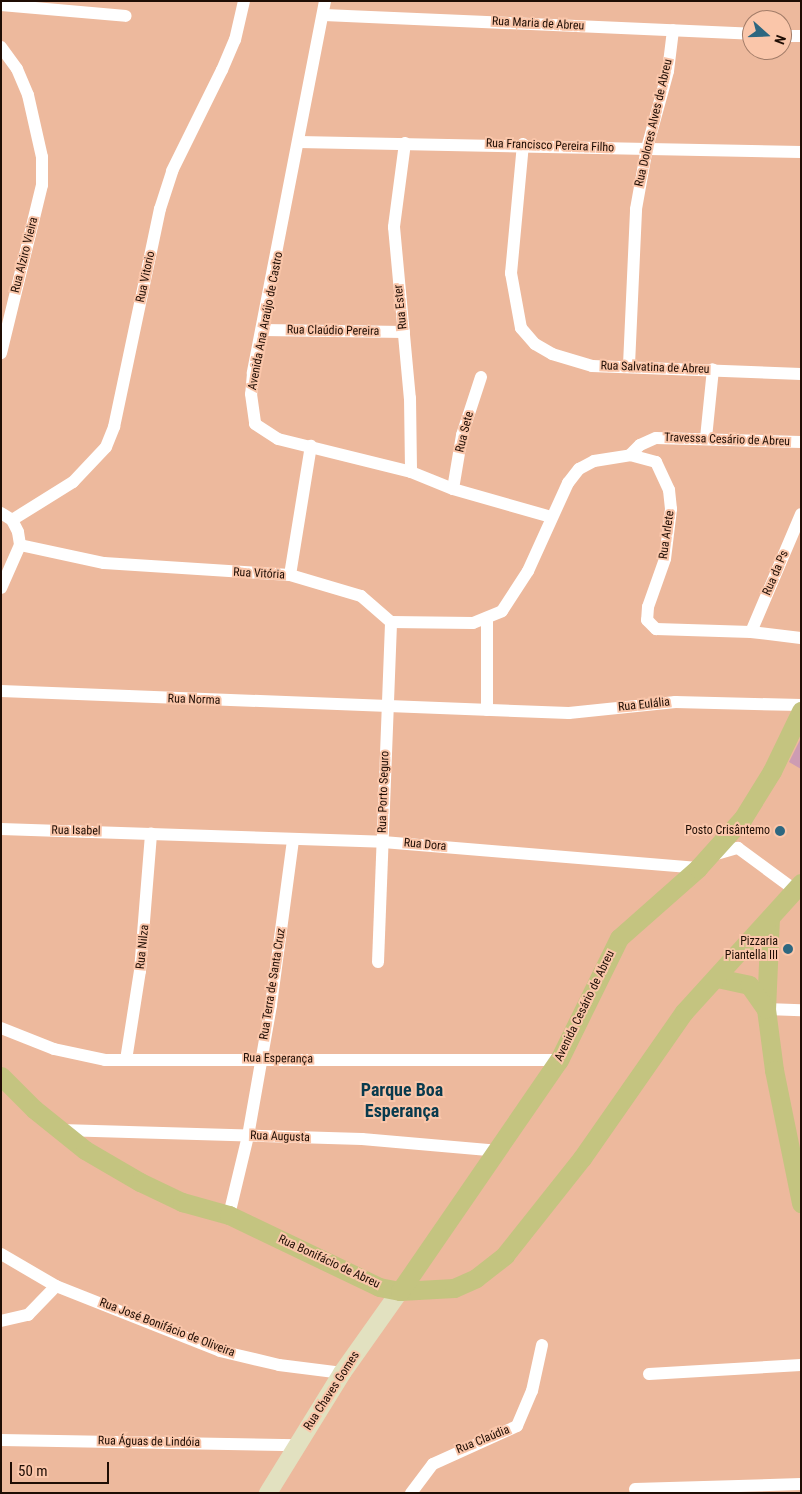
<!DOCTYPE html>
<meta charset="utf-8">
<style>
body{margin:0}
#map{position:relative;width:802px;height:1494px;overflow:hidden;background:#edb99d;font-family:"Roboto Condensed",sans-serif}
div>[style]{position:absolute}
[style*='--x']{left:calc(var(--x)*1px);top:calc(var(--y)*1px);width:calc(var(--w)*1px);rotate:calc(var(--a)*1deg)}
.green>*{inset:0;background:#cd9cb3}
.street>*{height:12px;margin:-6px;padding:0 6px;transform-origin:6px;border-radius:6px;background:#fff}
.secondary>*{height:18px;margin:-9px;padding:0 9px;transform-origin:9px;border-radius:9px;background:#e2e1c0}
.primary>*{height:19px;margin:-9.5px;padding:0 9.5px;transform-origin:9.5px;border-radius:9.5px;background:#c4c480}
.dots>*{width:14px;height:14px;translate:-50% -50%;box-sizing:border-box;border:2px solid #fac6aa;border-radius:50%}
span{translate:-50% -50%;white-space:nowrap;text-align:center;line-height:1.15;-webkit-text-stroke:4px #fac6aa;paint-order:stroke}
.street-label{font-size:12px;color:#1f0d04}
.poi-label{font-size:12px;color:#1f0d04}
.right{translate:-100% -50%;text-align:right}
.district-label{font-size:18px;color:#083a4d;font-weight:700}
.frame{position:absolute;inset:0;border:2px solid #1f0d04;pointer-events:none}
.north{position:absolute;left:742px;top:10px;width:50px;height:50px;box-sizing:border-box;background:#fac6aa;border:1px solid #a27c68;border-radius:50%;rotate:110deg;font-size:14px;font-weight:700;line-height:20px;text-align:center;color:#1f0d04}
.north::after{content:'';display:block;margin:auto;width:18px;height:22px;background:#2d6780;clip-path:polygon(50% 0,100% 100%,50% 72%,0 100%)}
.scale{position:absolute;left:10px;top:1462px;width:99px;height:22px;box-sizing:border-box;border:2px solid #1f0d04;border-top:0;padding-left:6px;font-size:15px;line-height:18px;white-space:nowrap;color:#1f0d04;-webkit-text-stroke:4px #fac6aa;paint-order:stroke}
</style>
<div id="map">
<div class="green">
<div style="clip-path:polygon(801px 738px,801px 769px,789px 762px)"></div>
</div>
<div class="street">
<div style="--x:325;--y:1;--w:379;--a:101"></div>
<div style="--x:253;--y:373;--w:21;--a:95"></div>
<div style="--x:251;--y:394;--w:30;--a:82"></div>
<div style="--x:255;--y:424;--w:27;--a:33"></div>
<div style="--x:278;--y:439;--w:137;--a:13.9"></div>
<div style="--x:411;--y:472;--w:45;--a:22"></div>
<div style="--x:453;--y:489;--w:102;--a:15.9"></div>
<div style="--x:1;--y:5;--w:125;--a:5"></div>
<div style="--x:324;--y:15;--w:428;--a:2.5"></div>
<div style="--x:782;--y:36;--w:19;--a:0"></div>
<div style="--x:1;--y:47;--w:27;--a:54"></div>
<div style="--x:17;--y:69;--w:28;--a:67"></div>
<div style="--x:28;--y:95;--w:64;--a:77.3"></div>
<div style="--x:42;--y:157;--w:28;--a:90"></div>
<div style="--x:42;--y:185;--w:173;--a:103.7"></div>
<div style="--x:299;--y:142;--w:502;--a:1.14"></div>
<div style="--x:405;--y:143;--w:85;--a:97.5"></div>
<div style="--x:394;--y:227;--w:172;--a:84.7"></div>
<div style="--x:410;--y:398;--w:74;--a:89.2"></div>
<div style="--x:523;--y:144;--w:130;--a:95.3"></div>
<div style="--x:511;--y:273;--w:56;--a:79.7"></div>
<div style="--x:521;--y:328;--w:21;--a:49"></div>
<div style="--x:535;--y:344;--w:20;--a:30"></div>
<div style="--x:552;--y:354;--w:42;--a:16.7"></div>
<div style="--x:592;--y:366;--w:209;--a:2.2"></div>
<div style="--x:263;--y:330;--w:141;--a:0.8"></div>
<div style="--x:629;--y:365;--w:156;--a:-87.4"></div>
<div style="--x:636;--y:209;--w:62;--a:-79.8"></div>
<div style="--x:647;--y:148;--w:80;--a:-74.7"></div>
<div style="--x:668;--y:71;--w:41;--a:-83"></div>
<div style="--x:706;--y:438;--w:69;--a:-84.2"></div>
<div style="--x:630;--y:455;--w:14;--a:-45"></div>
<div style="--x:640;--y:445;--w:17;--a:-24"></div>
<div style="--x:656;--y:438;--w:145;--a:1.6"></div>
<div style="--x:453;--y:489;--w:55;--a:-80.5"></div>
<div style="--x:462;--y:435;--w:61;--a:-71.9"></div>
<div style="--x:1;--y:513;--w:13;--a:32"></div>
<div style="--x:12;--y:520;--w:13;--a:63"></div>
<div style="--x:18;--y:532;--w:13;--a:81"></div>
<div style="--x:20;--y:545;--w:47;--a:113.8"></div>
<div style="--x:12;--y:520;--w:72;--a:-31.9"></div>
<div style="--x:73;--y:482;--w:48;--a:-46.7"></div>
<div style="--x:106;--y:447;--w:22;--a:-68"></div>
<div style="--x:114;--y:427;--w:223;--a:-78.1"></div>
<div style="--x:160;--y:209;--w:40;--a:-72"></div>
<div style="--x:172;--y:171;--w:113;--a:-63.7"></div>
<div style="--x:222;--y:70;--w:33;--a:-67"></div>
<div style="--x:235;--y:40;--w:40;--a:-77"></div>
<div style="--x:20;--y:545;--w:86;--a:12.1"></div>
<div style="--x:104;--y:563;--w:186;--a:3.7"></div>
<div style="--x:290;--y:575;--w:74;--a:16.5"></div>
<div style="--x:361;--y:596;--w:40;--a:41"></div>
<div style="--x:391;--y:622;--w:82;--a:0.7"></div>
<div style="--x:473;--y:623;--w:31;--a:-22"></div>
<div style="--x:502;--y:611;--w:48;--a:-57"></div>
<div style="--x:528;--y:571;--w:97;--a:-65.6"></div>
<div style="--x:568;--y:483;--w:18;--a:-52"></div>
<div style="--x:579;--y:469;--w:17;--a:-28"></div>
<div style="--x:594;--y:461;--w:36;--a:-9"></div>
<div style="--x:630;--y:455;--w:27;--a:15"></div>
<div style="--x:656;--y:462;--w:31;--a:65"></div>
<div style="--x:669;--y:490;--w:19;--a:84"></div>
<div style="--x:671;--y:509;--w:50;--a:96.8"></div>
<div style="--x:665;--y:559;--w:51;--a:109.5"></div>
<div style="--x:648;--y:607;--w:13;--a:94"></div>
<div style="--x:647;--y:620;--w:13;--a:45"></div>
<div style="--x:656;--y:629;--w:95;--a:1.8"></div>
<div style="--x:751;--y:632;--w:50;--a:6.8"></div>
<div style="--x:290;--y:575;--w:131;--a:-80.8"></div>
<div style="--x:487;--y:620;--w:90;--a:90"></div>
<div style="--x:751;--y:632;--w:128;--a:-67"></div>
<div style="--x:1;--y:691;--w:568;--a:2.22"></div>
<div style="--x:569;--y:713;--w:107;--a:-5.9"></div>
<div style="--x:675;--y:702;--w:126;--a:1.4"></div>
<div style="--x:1;--y:829;--w:382;--a:1.9"></div>
<div style="--x:383;--y:842;--w:316;--a:4.7"></div>
<div style="--x:713;--y:855;--w:26;--a:-16"></div>
<div style="--x:738;--y:848;--w:71;--a:36.4"></div>
<div style="--x:378;--y:962;--w:340;--a:-87.8"></div>
<div style="--x:766;--y:1009;--w:35;--a:2"></div>
<div style="--x:1;--y:1028;--w:57;--a:21.6"></div>
<div style="--x:54;--y:1049;--w:52;--a:12.2"></div>
<div style="--x:105;--y:1060;--w:454;--a:0"></div>
<div style="--x:126;--y:1060;--w:90;--a:-81.1"></div>
<div style="--x:140;--y:971;--w:138;--a:-85.4"></div>
<div style="--x:61;--y:1130;--w:301;--a:1.7"></div>
<div style="--x:362;--y:1139;--w:138;--a:5"></div>
<div style="--x:229;--y:1215;--w:81;--a:-76.5"></div>
<div style="--x:248;--y:1136;--w:133;--a:-80"></div>
<div style="--x:271;--y:1005;--w:165;--a:-82.4"></div>
<div style="--x:1;--y:1254;--w:64;--a:30.2"></div>
<div style="--x:56;--y:1286;--w:176;--a:21.6"></div>
<div style="--x:220;--y:1351;--w:61;--a:13.3"></div>
<div style="--x:279;--y:1365;--w:64;--a:7.2"></div>
<div style="--x:1;--y:1321;--w:28;--a:-13"></div>
<div style="--x:28;--y:1315;--w:40;--a:-46"></div>
<div style="--x:649;--y:1374;--w:152;--a:-3.4"></div>
<div style="--x:1;--y:1440;--w:296;--a:1"></div>
<div style="--x:635;--y:1489;--w:166;--a:-1.7"></div>
<div style="--x:411;--y:1493;--w:36;--a:-53"></div>
<div style="--x:433;--y:1464;--w:92;--a:-24.3"></div>
<div style="--x:517;--y:1426;--w:38;--a:-67"></div>
<div style="--x:532;--y:1391;--w:47;--a:-77.7"></div>
</div>
<div class="secondary">
<div style="--x:268;--y:1493;--w:141;--a:-58.3"></div>
<div style="--x:342;--y:1373;--w:100;--a:-54.7"></div>
</div>
<div class="primary">
<div style="--x:770;--y:918;--w:91;--a:92.5"></div>
<div style="--x:766;--y:1009;--w:62;--a:82.5"></div>
<div style="--x:774;--y:1070;--w:136;--a:78.5"></div>
<div style="--x:717;--y:978;--w:33;--a:12"></div>
<div style="--x:749;--y:985;--w:29;--a:55"></div>
<div style="--x:1;--y:1076;--w:47;--a:45"></div>
<div style="--x:34;--y:1109;--w:65;--a:38.8"></div>
<div style="--x:85;--y:1150;--w:64;--a:30.2"></div>
<div style="--x:140;--y:1182;--w:47;--a:25.5"></div>
<div style="--x:182;--y:1202;--w:49;--a:15.5"></div>
<div style="--x:229;--y:1215;--w:166;--a:25.6"></div>
<div style="--x:379;--y:1287;--w:21;--a:11"></div>
<div style="--x:400;--y:1291;--w:54;--a:-3.2"></div>
<div style="--x:454;--y:1288;--w:24;--a:-24"></div>
<div style="--x:476;--y:1278;--w:37;--a:-38"></div>
<div style="--x:505;--y:1255;--w:124;--a:-51.6"></div>
<div style="--x:582;--y:1158;--w:178;--a:-55.1"></div>
<div style="--x:684;--y:1012;--w:174;--a:-47.8"></div>
<div style="--x:400;--y:1291;--w:280;--a:-55.5"></div>
<div style="--x:559;--y:1060;--w:136;--a:-63.8"></div>
<div style="--x:619;--y:938;--w:106;--a:-41.5"></div>
<div style="--x:698;--y:868;--w:67;--a:-48"></div>
<div style="--x:743;--y:818;--w:55;--a:-58.3"></div>
<div style="--x:772;--y:771;--w:67;--a:-64.2"></div>
</div>
<div class="dots">
<div style="left:780px;top:831px;background:#2d6780"></div>
<div style="left:788px;top:949px;background:#2d6780"></div>
</div>
<div class="street-label">
<span style="left:538px;top:24px;rotate:3deg">Rua Maria de Abreu</span>
<span style="left:654px;top:123px;rotate:-77deg">Rua Dolores Alves de Abreu</span>
<span style="left:550px;top:146px;rotate:2deg">Rua Francisco Pereira Filho</span>
<span style="left:25px;top:255px;rotate:-76deg">Rua Alziro Vieira</span>
<span style="left:146px;top:277px;rotate:-78deg">Rua Vitorio</span>
<span style="left:401px;top:307px;rotate:-96deg">Rua Ester</span>
<span style="left:266px;top:321px;rotate:-79deg">Avenida Ana Araújo de Castro</span>
<span style="left:333px;top:331px;rotate:1deg">Rua Claúdio Pereira</span>
<span style="left:655px;top:368px;rotate:2deg">Rua Salvatina de Abreu</span>
<span style="left:465px;top:432px;rotate:-76deg">Rua Sete</span>
<span style="left:727px;top:440px;rotate:2deg">Travessa Cesário de Abreu</span>
<span style="left:667px;top:535px;rotate:-82deg">Rua Arlete</span>
<span style="left:776px;top:573px;rotate:-67deg">Rua da Ps</span>
<span style="left:259px;top:574px;rotate:3deg">Rua Vitória</span>
<span style="left:194px;top:700px;rotate:2deg">Rua Norma</span>
<span style="left:644px;top:705px;rotate:-6deg">Rua Eulália</span>
<span style="left:384px;top:792px;rotate:-88deg">Rua Porto Seguro</span>
<span style="left:76px;top:831px;rotate:1deg">Rua Isabel</span>
<span style="left:425px;top:845px;rotate:5deg">Rua Dora</span>
<span style="left:143px;top:947px;rotate:-84deg">Rua Nilza</span>
<span style="left:273px;top:984px;rotate:-81deg">Rua Terra de Santa Cruz</span>
<span style="left:585px;top:1006px;rotate:-64deg">Avenida Cesário de Abreu</span>
<span style="left:278px;top:1059px;rotate:1deg">Rua Esperança</span>
<span style="left:280px;top:1137px;rotate:2deg">Rua Augusta</span>
<span style="left:329px;top:1262px;rotate:25deg">Rua Bonifácio de Abreu</span>
<span style="left:167px;top:1328px;rotate:21deg">Rua José Bonifácio de Oliveira</span>
<span style="left:332px;top:1391px;rotate:-57deg">Rua Chaves Gomes</span>
<span style="left:483px;top:1440px;rotate:-22deg">Rua Claúdia</span>
<span style="left:149px;top:1442px;rotate:1deg">Rua Águas de Lindóia</span>
</div>
<div class="poi-label">
<span class="right" style="left:770px;top:831px">Posto Crisântemo</span>
<span class="right" style="left:778px;top:949px">Pizzaria<br>Piantella III</span>
</div>
<div class="district-label">
<span style="left:402px;top:1101px">Parque Boa<br>Esperança</span>
</div>
<div class="frame"></div>
<div class="north">N</div>
<div class="scale">50 m</div>
</div>
